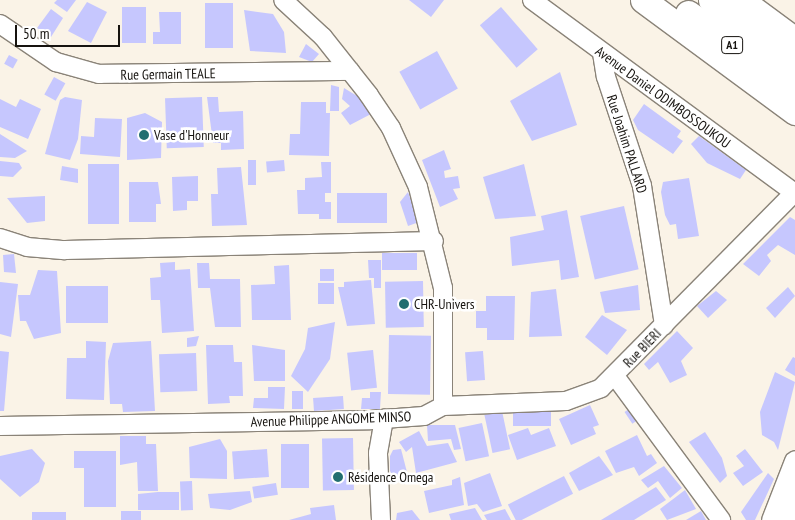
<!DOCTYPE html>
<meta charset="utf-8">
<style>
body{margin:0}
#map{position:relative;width:795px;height:520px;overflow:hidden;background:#faf3e7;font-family:"PT Sans Narrow",sans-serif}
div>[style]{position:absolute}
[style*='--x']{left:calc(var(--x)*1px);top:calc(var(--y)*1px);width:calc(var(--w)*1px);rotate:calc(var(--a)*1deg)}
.building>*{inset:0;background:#c6c7fe;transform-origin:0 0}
.roads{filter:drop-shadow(1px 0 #8a8378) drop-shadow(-1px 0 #8a8378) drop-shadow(0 1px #8a8378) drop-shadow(0 -1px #8a8378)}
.minor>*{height:18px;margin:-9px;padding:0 9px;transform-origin:9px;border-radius:9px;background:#fff}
.major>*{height:21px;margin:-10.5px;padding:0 10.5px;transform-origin:10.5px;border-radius:10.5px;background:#fff}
.highway>*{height:25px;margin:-12.5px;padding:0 12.5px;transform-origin:12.5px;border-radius:12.5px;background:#fff}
.dots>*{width:14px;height:14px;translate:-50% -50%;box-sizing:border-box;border:2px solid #fff;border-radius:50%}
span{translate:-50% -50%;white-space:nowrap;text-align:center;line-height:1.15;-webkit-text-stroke:5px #fff;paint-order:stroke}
.shield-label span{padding:1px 4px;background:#fff;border:1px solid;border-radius:4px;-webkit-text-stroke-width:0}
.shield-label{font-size:12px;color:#16130f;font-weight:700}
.street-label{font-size:14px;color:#16130f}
.poi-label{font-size:14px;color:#16130f}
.left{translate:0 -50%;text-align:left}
.scale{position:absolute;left:15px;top:25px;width:105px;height:22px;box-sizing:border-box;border:2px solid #16130f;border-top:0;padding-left:6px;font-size:15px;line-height:18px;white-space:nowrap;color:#16130f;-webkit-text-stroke:4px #fff;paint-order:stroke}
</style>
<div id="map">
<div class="building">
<div style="clip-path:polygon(57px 0,76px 0,67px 12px,54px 3px)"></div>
<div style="clip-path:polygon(409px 0,444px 0,431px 17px)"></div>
<div style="clip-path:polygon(87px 2px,107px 12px,91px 43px,68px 31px)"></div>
<div style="left:205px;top:3px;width:28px;height:45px"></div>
<div style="left:122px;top:7px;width:24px;height:36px"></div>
<div style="left:501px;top:7px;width:56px;height:28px;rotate:49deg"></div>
<div style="clip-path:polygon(51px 9px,63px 18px,51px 37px,37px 28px)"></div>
<div style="clip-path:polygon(244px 10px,273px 14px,284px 32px,286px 53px,250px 51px)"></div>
<div style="clip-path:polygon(159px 12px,181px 12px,181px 44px,153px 44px,153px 32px,160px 32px)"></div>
<div style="clip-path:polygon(306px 44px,319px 54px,312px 62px,299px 57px)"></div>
<div style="left:437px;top:51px;width:43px;height:43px;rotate:61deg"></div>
<div style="left:9px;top:55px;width:10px;height:10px;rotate:29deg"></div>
<div style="clip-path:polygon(560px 72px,577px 125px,532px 141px,510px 101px)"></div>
<div style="left:54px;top:77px;width:13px;height:20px;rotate:29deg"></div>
<div style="clip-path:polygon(331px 85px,339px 87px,339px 111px,330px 111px)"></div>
<div style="clip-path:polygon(344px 88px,362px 99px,371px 114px,350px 125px,341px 113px,350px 106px,342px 99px)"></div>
<div style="clip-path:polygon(65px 97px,82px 100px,78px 139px,70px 160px,45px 154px,60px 100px)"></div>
<div style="left:202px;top:97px;width:50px;height:37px;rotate:88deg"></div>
<div style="clip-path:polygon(207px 97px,218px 97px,219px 112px,243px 111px,244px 149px,221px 150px,221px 143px,213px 143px)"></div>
<div style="clip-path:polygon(0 99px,16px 107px,20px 99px,41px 109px,28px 139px,0 127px)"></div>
<div style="clip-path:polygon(301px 102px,326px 102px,326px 113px,330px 113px,329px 156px,289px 155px,290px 134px,300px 134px)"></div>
<div style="clip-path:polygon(644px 104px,681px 131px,677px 137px,683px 141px,673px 154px,638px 130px,633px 120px)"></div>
<div style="clip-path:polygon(145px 113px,162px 122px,161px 158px,127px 160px,127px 118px)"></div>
<div style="clip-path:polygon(95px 118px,122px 119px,120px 157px,80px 154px,81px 136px,94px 137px)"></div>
<div style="clip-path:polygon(0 134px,27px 151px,15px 158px,0 157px)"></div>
<div style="clip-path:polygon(699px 136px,746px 170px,740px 179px,707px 163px,691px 144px)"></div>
<div style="clip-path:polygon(444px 150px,451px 169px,444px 171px,445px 178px,458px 176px,460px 188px,453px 189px,458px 199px,440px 207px,422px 160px)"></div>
<div style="left:248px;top:160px;width:8px;height:25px"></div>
<div style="left:284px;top:160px;width:11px;height:18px;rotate:85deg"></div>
<div style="clip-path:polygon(0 161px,19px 163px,22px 168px,13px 177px,0 176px)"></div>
<div style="clip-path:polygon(321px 162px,331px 162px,331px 193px,325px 193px,325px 202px,331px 202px,331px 219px,319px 219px,319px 214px,298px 214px,297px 190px,305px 190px,305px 178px,322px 177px)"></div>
<div style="left:88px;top:164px;width:31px;height:60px"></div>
<div style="clip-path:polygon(524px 164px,536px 216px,495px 219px,483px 177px)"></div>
<div style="clip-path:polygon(62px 166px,78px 169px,78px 183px,60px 180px)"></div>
<div style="clip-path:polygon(241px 167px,247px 225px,212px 226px,211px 194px,218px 194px,217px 168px)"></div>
<div style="clip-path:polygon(198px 176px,198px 201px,187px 201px,187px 210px,173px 211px,172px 177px)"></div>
<div style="clip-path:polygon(689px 178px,699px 236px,678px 239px,676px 224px,670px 225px,665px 215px,661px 192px,663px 182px)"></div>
<div style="clip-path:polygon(129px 182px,158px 182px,161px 204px,156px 204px,156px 222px,129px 222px)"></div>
<div style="clip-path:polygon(408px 192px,419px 222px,408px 226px,400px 202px)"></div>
<div style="left:337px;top:193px;width:50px;height:30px"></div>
<div style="clip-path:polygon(45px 196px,45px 221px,27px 223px,7px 198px)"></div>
<div style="left:624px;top:206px;width:65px;height:45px;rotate:77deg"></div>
<div style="clip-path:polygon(567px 210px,579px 277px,561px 280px,559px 260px,512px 266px,510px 237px,544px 230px,541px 216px)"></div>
<div style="clip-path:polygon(790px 217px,795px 220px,795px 255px,778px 245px,767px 255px,771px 261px,759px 276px,743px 264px)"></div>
<div style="left:417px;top:253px;width:17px;height:35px;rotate:90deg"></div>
<div style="clip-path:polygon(14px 254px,16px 273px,4px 272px,3px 255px)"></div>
<div style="clip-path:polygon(368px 260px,381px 260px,381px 288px,374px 288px,374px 278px,369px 278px)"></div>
<div style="clip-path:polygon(175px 262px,175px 270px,190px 269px,194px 331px,162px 333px,160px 300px,151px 300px,150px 278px,161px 277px,160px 263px)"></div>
<div style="clip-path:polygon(197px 263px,209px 263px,210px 279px,240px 279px,241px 327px,215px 327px,210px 288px,198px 288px)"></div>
<div style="clip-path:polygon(289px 265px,291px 320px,252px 320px,251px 285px,275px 284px,274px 266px)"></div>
<div style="left:320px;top:269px;width:14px;height:12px"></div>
<div style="clip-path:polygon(38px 270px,57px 271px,61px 333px,34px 339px,26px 321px,20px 321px,18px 295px,30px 295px)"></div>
<div style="clip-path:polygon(371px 280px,375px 324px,347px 326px,338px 287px,344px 287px,344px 282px)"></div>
<div style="left:423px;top:281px;width:46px;height:38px;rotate:89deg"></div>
<div style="clip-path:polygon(0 282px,18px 284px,11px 337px,0 334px)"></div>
<div style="left:318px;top:283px;width:16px;height:21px"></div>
<div style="clip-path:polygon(638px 285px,640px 310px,605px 313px,600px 292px)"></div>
<div style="left:66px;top:286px;width:42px;height:37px"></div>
<div style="clip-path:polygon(788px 287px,795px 296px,775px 318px,766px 308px)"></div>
<div style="clip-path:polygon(556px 289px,562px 336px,529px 337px,531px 292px)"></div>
<div style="clip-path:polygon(716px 291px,727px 300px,708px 318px,697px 306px)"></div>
<div style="clip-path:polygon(486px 296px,515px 296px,514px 340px,487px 340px,487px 328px,476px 328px,476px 311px,486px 311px)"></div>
<div style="clip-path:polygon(602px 315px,627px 330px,607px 355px,585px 337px)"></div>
<div style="clip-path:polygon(335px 322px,330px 359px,308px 392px,291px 376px,305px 349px,308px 328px)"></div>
<div style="clip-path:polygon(677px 331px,693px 348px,681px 361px,687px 375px,670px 383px,658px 362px,649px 370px,644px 364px)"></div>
<div style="left:389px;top:335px;width:42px;height:59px;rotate:1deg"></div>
<div style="clip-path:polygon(199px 336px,196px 346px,187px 347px,187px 338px)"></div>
<div style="clip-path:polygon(86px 341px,106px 342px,104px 400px,66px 399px,67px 358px,86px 358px)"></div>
<div style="clip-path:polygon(151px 341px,155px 411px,123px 412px,122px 404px,110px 404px,108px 361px,113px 343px)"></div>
<div style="clip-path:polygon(206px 345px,233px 345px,234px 362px,242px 362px,243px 396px,229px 396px,230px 403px,208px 404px)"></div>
<div style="clip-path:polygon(252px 345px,285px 350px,285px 381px,254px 381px)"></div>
<div style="left:373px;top:350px;width:38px;height:26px;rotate:84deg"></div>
<div style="clip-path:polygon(0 351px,9px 352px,4px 411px,0 411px)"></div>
<div style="left:483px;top:351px;width:29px;height:18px;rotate:86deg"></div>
<div style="left:196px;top:353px;width:38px;height:37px;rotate:88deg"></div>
<div style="clip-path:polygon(793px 357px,795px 358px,795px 376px,785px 370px)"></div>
<div style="clip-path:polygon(775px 372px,795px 382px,778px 450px,774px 442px,762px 435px,760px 412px)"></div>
<div style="clip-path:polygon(268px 387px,285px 387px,284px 409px,253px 408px,254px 398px,268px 398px)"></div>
<div style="left:292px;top:391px;width:11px;height:18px"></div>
<div style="clip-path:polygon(370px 392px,381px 392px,380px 409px,361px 409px,362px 398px,370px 398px)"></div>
<div style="left:343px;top:396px;width:13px;height:30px;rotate:86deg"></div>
<div style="clip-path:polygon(590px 405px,599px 425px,593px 427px,596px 434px,571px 445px,559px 419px)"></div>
<div style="left:632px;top:407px;width:14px;height:9px;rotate:56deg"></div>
<div style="left:502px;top:411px;width:39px;height:18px;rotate:78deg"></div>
<div style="left:513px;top:411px;width:38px;height:15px"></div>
<div style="left:482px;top:423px;width:34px;height:24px;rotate:78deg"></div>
<div style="clip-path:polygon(427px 425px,455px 425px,461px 449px,454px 450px,451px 439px,428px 441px)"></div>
<div style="clip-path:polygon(528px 428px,531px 435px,549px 428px,556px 446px,517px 460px,508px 435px)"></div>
<div style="clip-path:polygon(419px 431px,427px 446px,448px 443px,457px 462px,416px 473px,412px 447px,406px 452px,399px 442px)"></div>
<div style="clip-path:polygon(705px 432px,722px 458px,727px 476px,720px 483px,689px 442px)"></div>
<div style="clip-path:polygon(637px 435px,647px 456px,651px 454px,657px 463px,639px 476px,634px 467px,616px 473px,605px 451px)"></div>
<div style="clip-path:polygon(120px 436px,146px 436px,146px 444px,156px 444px,158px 491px,138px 491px,137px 462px,120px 465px)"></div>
<div style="left:353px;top:438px;width:52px;height:31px;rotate:89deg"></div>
<div style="clip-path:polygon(220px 439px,227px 451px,227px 479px,190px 478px,189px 447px)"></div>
<div style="left:281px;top:444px;width:28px;height:44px"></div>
<div style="clip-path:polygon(32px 449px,45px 463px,39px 482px,20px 497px,0 479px,0 456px)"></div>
<div style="left:267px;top:449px;width:28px;height:35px;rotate:86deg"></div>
<div style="clip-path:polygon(401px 449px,409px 480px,396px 482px,390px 471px,390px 456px,393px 450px)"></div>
<div style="clip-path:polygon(745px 449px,763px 472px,743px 486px,733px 473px,744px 466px,736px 456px)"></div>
<div style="clip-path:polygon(74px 451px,116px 451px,116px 507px,84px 507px,84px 468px,74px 468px)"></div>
<div style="clip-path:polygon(599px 456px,613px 475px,579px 491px,569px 473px)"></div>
<div style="clip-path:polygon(664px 466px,682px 488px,670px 498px,658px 481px,648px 488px,641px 480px)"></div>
<div style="clip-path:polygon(490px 473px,502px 506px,483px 512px,477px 504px,468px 506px,464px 483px)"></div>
<div style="clip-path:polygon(768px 473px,774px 479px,755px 520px,746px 520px,741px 512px)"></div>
<div style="left:564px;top:476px;width:20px;height:63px;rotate:63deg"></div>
<div style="clip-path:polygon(460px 477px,464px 505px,429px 513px,424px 491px,452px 485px,452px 480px)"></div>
<div style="left:192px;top:481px;width:29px;height:12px;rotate:88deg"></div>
<div style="left:276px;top:483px;width:12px;height:24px;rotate:81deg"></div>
<div style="clip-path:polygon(656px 487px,666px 500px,634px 520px,601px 520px)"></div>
<div style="clip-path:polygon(685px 490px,696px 509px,667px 520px,660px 509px)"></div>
<div style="clip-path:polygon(250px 491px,252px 502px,230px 510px,210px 508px,208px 494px)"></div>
<div style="clip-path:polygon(158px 492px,179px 492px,179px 510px,138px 510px,138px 494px)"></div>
<div style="clip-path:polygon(334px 505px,336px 520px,289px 520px,311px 514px,310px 508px)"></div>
<div style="clip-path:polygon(475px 508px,482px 520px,451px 520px,449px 514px)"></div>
<div style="clip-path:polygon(505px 509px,511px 520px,487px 520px,484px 515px)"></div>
<div style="clip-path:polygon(412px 510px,420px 520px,396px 520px,397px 513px)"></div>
<div style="left:121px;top:511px;width:20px;height:9px"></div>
<div style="clip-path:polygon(701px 511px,706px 520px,686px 520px)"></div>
<div style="left:32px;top:512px;width:34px;height:8px"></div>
</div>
<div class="roads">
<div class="minor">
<div style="--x:532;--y:0;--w:326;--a:36.3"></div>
<div style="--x:0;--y:24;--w:68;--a:34.2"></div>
<div style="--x:56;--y:62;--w:45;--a:15.6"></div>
<div style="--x:99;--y:74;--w:251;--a:-0.7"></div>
<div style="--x:602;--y:53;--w:24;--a:81"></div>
<div style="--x:606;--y:77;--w:115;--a:71.7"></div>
<div style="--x:642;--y:186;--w:141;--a:81"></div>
<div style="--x:0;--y:238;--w:28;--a:18"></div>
<div style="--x:27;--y:247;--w:38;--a:5"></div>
<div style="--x:65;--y:250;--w:369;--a:-1.4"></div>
<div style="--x:615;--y:376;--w:179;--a:53.6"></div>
<div style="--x:443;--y:406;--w:123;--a:-2.3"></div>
<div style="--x:566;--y:401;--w:37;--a:-20"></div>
<div style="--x:601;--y:388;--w:276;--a:-45.3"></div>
<div style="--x:0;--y:426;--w:370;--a:-0.9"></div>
<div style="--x:370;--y:420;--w:54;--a:-4.2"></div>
<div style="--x:424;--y:416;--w:21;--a:-28"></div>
<div style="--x:443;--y:406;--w:118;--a:-90"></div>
<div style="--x:443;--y:288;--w:104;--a:-103.9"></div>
<div style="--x:418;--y:187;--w:65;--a:-114.6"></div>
<div style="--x:391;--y:128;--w:40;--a:-124"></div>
<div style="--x:369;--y:95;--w:74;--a:-128.4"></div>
<div style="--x:323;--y:37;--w:54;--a:-137.2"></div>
<div style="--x:381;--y:520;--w:67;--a:-92.6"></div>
<div style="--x:378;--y:453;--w:35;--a:-80"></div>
</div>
<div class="major">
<div style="--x:772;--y:520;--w:63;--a:-68.7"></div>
<div style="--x:783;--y:520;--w:24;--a:-60"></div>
</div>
<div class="highway">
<div style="--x:643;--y:0;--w:189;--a:36.4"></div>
<div style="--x:711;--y:0;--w:106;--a:37.3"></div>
<div style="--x:741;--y:0;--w:67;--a:36.5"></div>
<div style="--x:688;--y:13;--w:131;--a:35.4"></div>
</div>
</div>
<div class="dots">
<div style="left:144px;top:135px;background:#226e70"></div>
<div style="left:404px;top:304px;background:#226e70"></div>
<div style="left:338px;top:477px;background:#226e70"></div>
</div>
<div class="shield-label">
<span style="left:732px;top:45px">A1</span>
</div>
<div class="street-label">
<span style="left:168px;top:74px;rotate:-1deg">Rue Germain TEALE</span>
<span style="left:663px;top:97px;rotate:36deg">Avenue Daniel ODIMBOSSOUKOU</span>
<span style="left:627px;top:144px;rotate:72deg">Rue Joahim PALLARD</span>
<span style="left:642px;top:348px;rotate:-46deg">Rue BIERI</span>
<span style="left:331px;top:419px;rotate:-2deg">Avenue Philippe ANGOME MINSO</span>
</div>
<div class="poi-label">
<span class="left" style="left:154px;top:135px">Vase d'Honneur</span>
<span class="left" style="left:414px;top:304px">CHR-Univers</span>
<span class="left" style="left:348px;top:477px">Résidence Omega</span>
</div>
<div class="scale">50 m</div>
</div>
